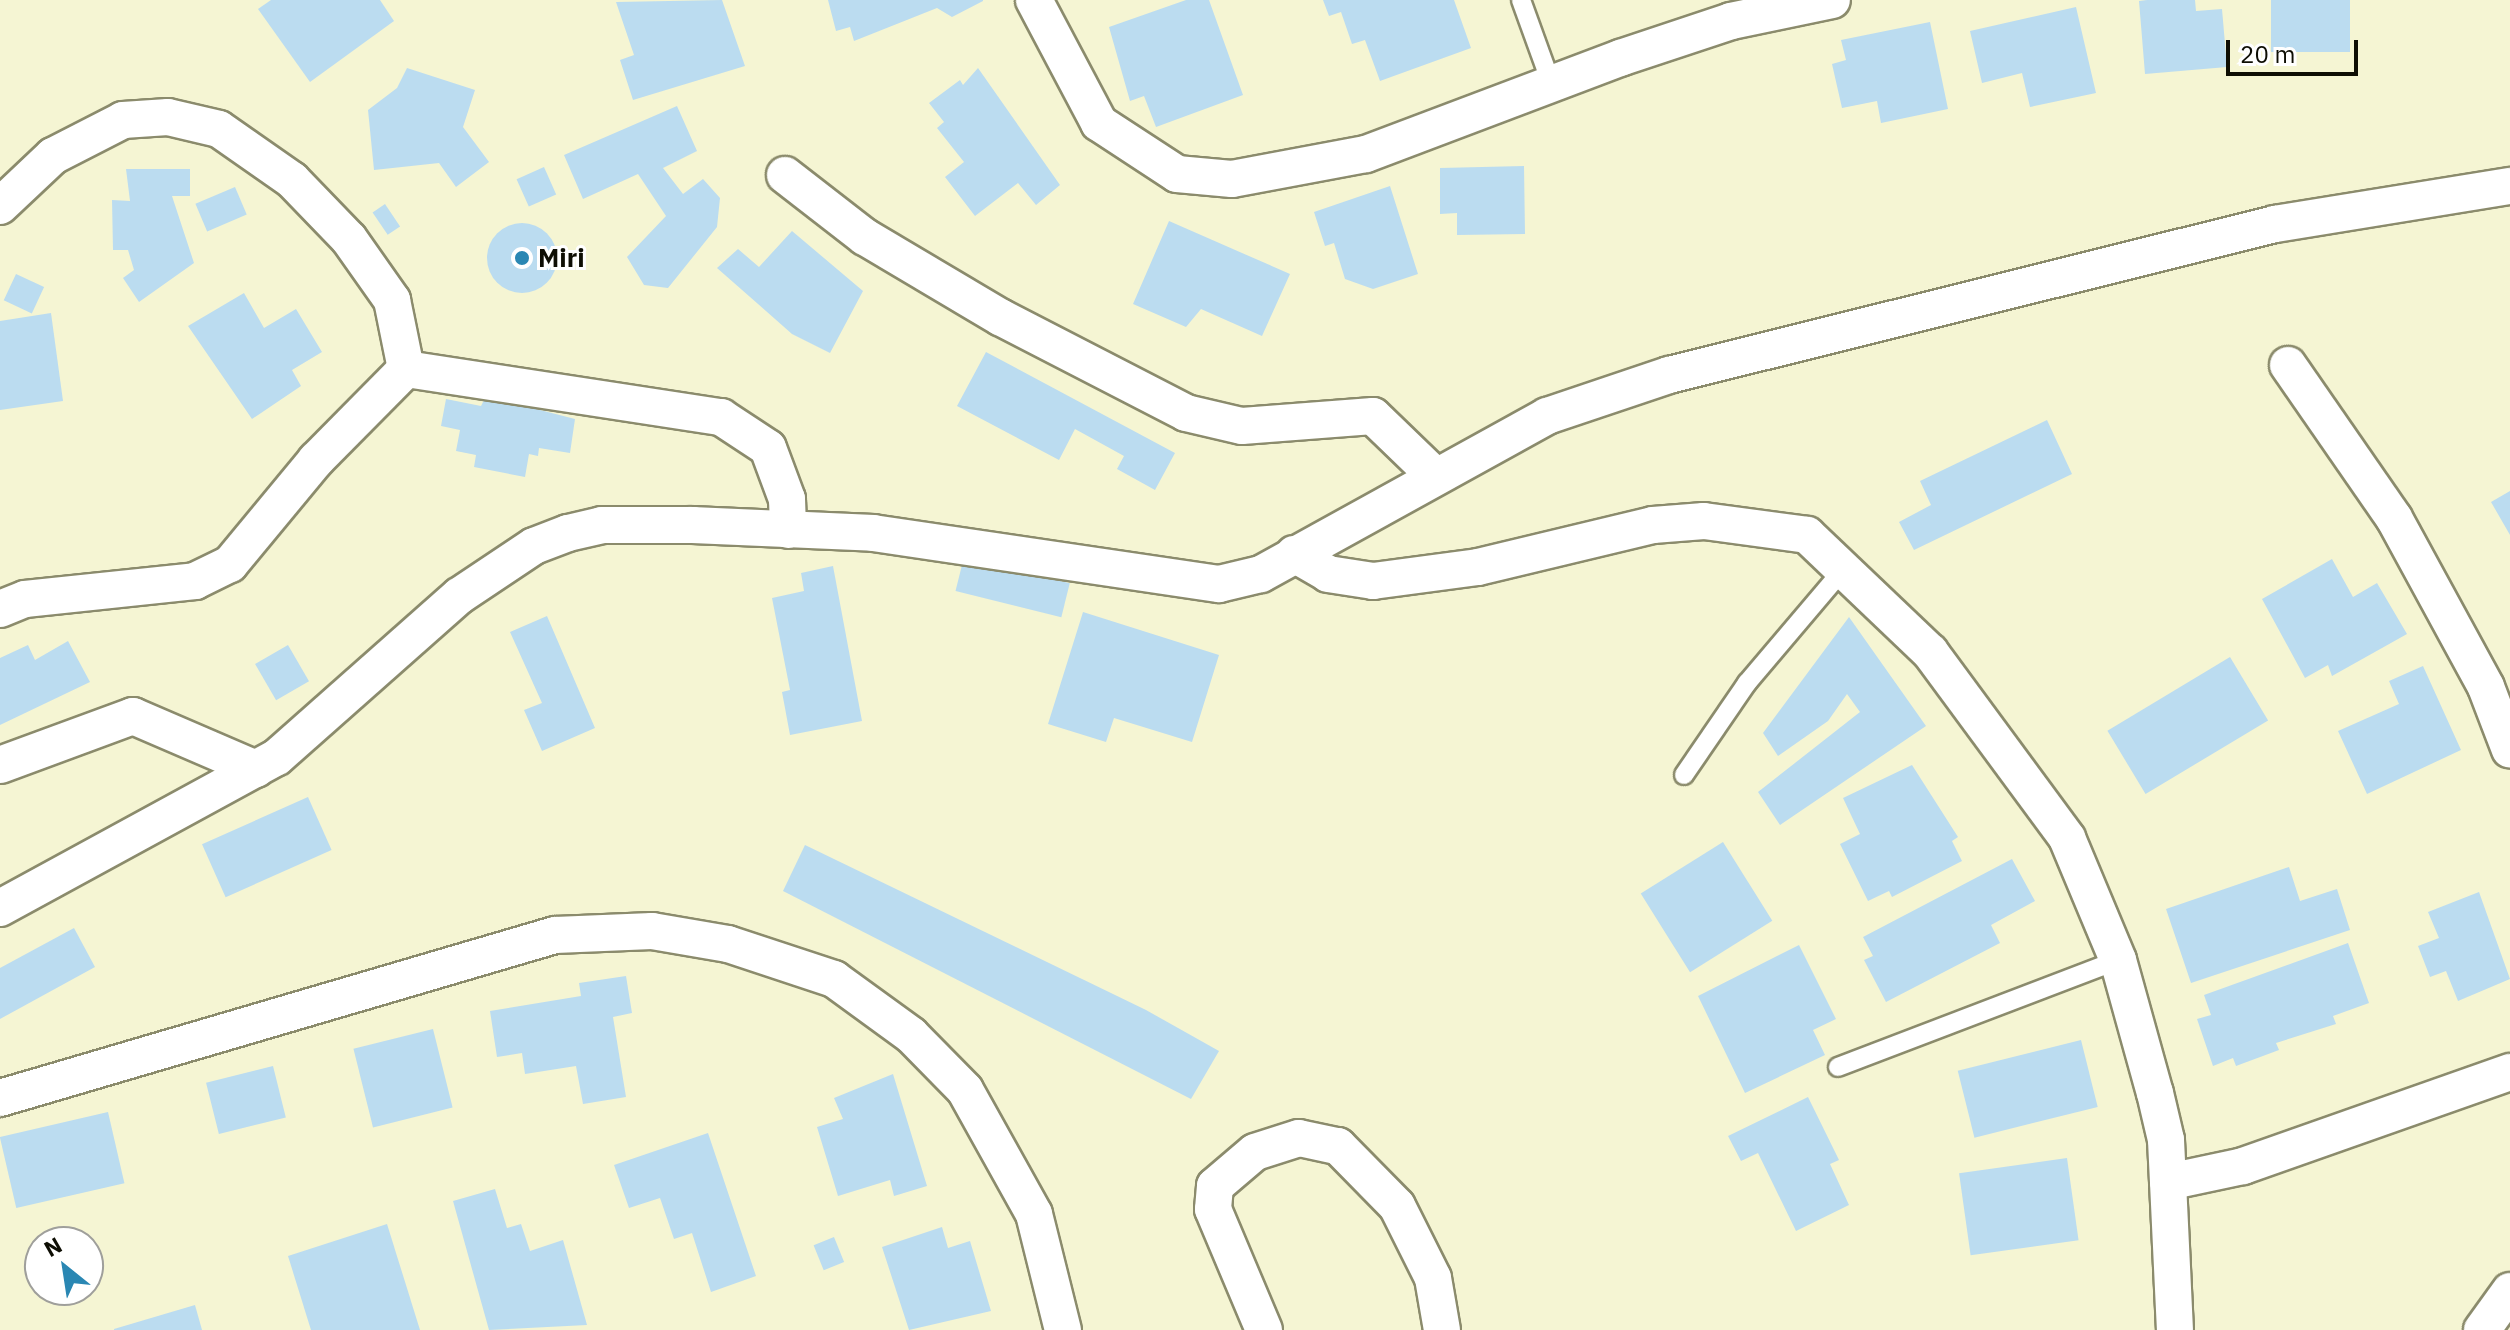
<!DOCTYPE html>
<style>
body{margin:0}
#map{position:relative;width:2510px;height:1330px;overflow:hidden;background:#f5f5d3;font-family:"IBM Plex Sans",sans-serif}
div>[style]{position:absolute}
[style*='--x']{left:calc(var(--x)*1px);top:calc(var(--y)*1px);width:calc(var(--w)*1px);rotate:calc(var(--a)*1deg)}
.building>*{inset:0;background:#bbdcf0;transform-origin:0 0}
.round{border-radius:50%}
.roads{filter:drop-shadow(2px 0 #8b8b6c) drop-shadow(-2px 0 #8b8b6c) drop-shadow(0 2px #8b8b6c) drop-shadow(0 -2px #8b8b6c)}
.service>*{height:18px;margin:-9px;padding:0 9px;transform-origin:9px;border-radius:9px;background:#fff}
.minor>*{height:36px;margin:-18px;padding:0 18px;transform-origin:18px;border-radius:18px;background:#fff}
.dots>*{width:22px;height:22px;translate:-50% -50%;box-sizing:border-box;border:4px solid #fff;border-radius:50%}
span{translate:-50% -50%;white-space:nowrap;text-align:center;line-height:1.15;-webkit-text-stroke:6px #fff;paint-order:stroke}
.poi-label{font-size:26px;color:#0e0e04;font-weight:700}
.left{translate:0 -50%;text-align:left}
.north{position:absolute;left:24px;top:1226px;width:80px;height:80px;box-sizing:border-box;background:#fff;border:2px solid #9f9f9b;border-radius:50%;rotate:330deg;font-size:22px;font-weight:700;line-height:32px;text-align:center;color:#0e0e04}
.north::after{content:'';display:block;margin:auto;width:28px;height:36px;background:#2a87b3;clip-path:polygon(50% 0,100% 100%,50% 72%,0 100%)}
.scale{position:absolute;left:2226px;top:40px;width:132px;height:36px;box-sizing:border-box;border:4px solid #0e0e04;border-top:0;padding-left:10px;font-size:24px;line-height:28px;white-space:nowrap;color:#0e0e04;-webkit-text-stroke:6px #fff;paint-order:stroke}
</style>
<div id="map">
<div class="building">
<div style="clip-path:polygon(271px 0,380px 0,394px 21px,310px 82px,258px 9px)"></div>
<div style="clip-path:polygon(722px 0,745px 66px,633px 100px,620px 60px,634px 55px,616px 2px)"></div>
<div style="clip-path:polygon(828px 0,983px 0,983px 1px,952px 17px,937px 8px,854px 41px,850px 27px,836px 31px)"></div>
<div style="clip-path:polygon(1186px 0,1209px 0,1243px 95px,1156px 127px,1144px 96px,1130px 101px,1109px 27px)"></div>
<div style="clip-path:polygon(1323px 0,1454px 0,1471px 48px,1380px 81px,1365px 40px,1352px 44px,1341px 12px,1329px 16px)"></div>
<div style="clip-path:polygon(2147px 0,2195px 0,2196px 11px,2222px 9px,2227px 67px,2145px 74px,2139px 1px)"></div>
<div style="left:2271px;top:0;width:79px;height:52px"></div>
<div style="clip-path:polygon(2076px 7px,2096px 93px,2030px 107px,2022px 73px,1982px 83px,1970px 31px)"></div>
<div style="clip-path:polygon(1930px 22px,1948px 109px,1881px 123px,1877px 101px,1842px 108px,1832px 64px,1846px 60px,1841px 40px)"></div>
<div style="clip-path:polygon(407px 68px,475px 90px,463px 127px,489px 162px,456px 187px,439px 163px,374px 170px,368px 110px,397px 88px)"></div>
<div style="clip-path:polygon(978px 68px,1060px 185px,1036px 205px,1018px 183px,975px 216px,945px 177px,964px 162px,937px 128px,944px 122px,929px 103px,960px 80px,963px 85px)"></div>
<div style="clip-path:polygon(677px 106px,697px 151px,663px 168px,683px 194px,703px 179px,720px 198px,717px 227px,668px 288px,644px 285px,627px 257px,666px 216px,638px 174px,583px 199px,564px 155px)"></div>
<div style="clip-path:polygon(1524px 166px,1525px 234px,1457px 235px,1457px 213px,1440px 214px,1440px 168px)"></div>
<div style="left:544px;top:167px;width:30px;height:30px;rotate:66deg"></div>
<div style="clip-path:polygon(126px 169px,190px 169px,190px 196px,172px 196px,194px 263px,139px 302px,123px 278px,134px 270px,128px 250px,113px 250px,112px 200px,130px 201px)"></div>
<div style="clip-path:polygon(1390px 186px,1418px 274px,1373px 289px,1345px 279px,1334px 243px,1325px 246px,1314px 212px)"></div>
<div style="left:235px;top:187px;width:30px;height:43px;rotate:67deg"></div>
<div style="left:385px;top:204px;width:27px;height:15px;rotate:56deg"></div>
<div style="clip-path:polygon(1169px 221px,1290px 274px,1262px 336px,1201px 309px,1186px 327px,1133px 304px)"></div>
<div class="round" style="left:487px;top:223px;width:70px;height:70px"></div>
<div style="clip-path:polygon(792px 231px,863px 291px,830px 353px,792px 334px,717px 268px,738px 249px,759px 267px)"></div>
<div style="left:16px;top:274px;width:31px;height:29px;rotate:25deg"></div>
<div style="clip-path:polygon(244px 293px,264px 328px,296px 309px,322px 352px,292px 370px,301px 386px,252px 419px,188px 326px)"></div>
<div style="clip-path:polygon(51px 313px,63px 401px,0 410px,0 321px)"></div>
<div style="clip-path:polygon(986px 352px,1175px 453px,1155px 490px,1117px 469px,1124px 456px,1075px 429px,1059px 460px,957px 406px)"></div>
<div style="clip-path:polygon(486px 396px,575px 419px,570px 453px,539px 448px,538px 456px,529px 454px,525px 477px,474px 467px,476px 455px,456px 451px,460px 430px,441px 426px,446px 399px,481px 406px)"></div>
<div style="clip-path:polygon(2047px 420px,2072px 474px,1914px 550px,1899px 522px,1931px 505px,1920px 481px)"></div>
<div style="clip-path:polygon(2510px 491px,2510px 535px,2491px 502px)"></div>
<div style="left:964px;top:557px;width:109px;height:35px;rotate:14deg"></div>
<div style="clip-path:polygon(2332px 559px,2353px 597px,2377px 583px,2407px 634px,2332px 676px,2328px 665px,2305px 678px,2262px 599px)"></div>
<div style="clip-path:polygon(833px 566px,862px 721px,790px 735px,782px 692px,790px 690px,772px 598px,804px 591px,801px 573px)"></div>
<div style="clip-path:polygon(1083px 612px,1219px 655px,1192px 742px,1114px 718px,1106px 742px,1048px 724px)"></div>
<div style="clip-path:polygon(547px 616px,595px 728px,542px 751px,524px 710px,542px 703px,510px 632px)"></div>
<div style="clip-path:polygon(1849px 617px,1926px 726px,1780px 825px,1758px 792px,1860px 712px,1847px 694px,1828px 721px,1778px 756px,1763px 733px)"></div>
<div style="clip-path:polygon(68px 641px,90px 682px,0 725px,0 658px,28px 645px,35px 660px)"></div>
<div style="left:288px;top:645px;width:42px;height:38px;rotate:60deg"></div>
<div style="left:2230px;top:657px;width:74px;height:143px;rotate:59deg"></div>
<div style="clip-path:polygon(2423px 666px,2461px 750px,2367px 794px,2338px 731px,2399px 704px,2389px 681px)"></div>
<div style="clip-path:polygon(1912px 765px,1958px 837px,1952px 841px,1962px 861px,1892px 897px,1889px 891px,1868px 901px,1840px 844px,1860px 834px,1843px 798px)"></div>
<div style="left:308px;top:797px;width:58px;height:116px;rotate:66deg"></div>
<div style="left:1723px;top:842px;width:93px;height:97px;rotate:58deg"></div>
<div style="clip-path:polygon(805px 845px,1146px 1010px,1219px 1051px,1191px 1099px,783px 891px)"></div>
<div style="clip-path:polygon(2012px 859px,2035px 901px,1991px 925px,2000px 943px,1886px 1002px,1864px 960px,1873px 956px,1863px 937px)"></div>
<div style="clip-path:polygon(2289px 867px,2300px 901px,2337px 889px,2350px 930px,2191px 983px,2166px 909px)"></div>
<div style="clip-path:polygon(2479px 892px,2510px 979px,2458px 1001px,2446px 971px,2430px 977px,2418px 946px,2439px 938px,2428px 912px)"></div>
<div style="clip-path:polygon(74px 928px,95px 967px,0 1019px,0 968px)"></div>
<div style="clip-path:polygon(2348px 943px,2369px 1003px,2333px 1016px,2336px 1024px,2276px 1043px,2279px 1050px,2236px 1066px,2233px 1058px,2213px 1066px,2197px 1019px,2211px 1015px,2204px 995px)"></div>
<div style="clip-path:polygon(1799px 945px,1836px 1019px,1813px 1030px,1825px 1055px,1745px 1093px,1698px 996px)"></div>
<div style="clip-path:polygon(626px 976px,632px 1013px,613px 1017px,626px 1097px,583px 1104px,576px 1066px,525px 1074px,522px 1053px,497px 1057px,490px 1011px,581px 996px,579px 983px)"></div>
<div style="left:433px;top:1029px;width:81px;height:82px;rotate:76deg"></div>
<div style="left:2081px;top:1040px;width:69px;height:127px;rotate:76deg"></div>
<div style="left:273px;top:1066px;width:53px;height:69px;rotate:76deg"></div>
<div style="clip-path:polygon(893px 1074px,927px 1186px,894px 1196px,890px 1180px,838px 1196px,817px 1127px,843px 1119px,834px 1098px)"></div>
<div style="clip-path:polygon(1808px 1097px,1839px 1160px,1830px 1164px,1849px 1205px,1796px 1231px,1758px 1153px,1741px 1161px,1728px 1136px)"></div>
<div style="left:108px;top:1112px;width:73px;height:111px;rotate:77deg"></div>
<div style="clip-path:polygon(708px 1133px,756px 1276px,711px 1292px,692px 1233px,674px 1239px,660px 1198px,629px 1208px,614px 1165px)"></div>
<div style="left:2067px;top:1158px;width:83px;height:109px;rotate:82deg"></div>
<div style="clip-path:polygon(495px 1189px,507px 1228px,521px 1224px,530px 1251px,563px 1240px,587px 1325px,489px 1330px,453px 1201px)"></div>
<div style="clip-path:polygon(387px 1224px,420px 1330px,311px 1330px,288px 1256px)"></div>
<div style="clip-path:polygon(942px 1227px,948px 1248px,970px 1241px,991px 1311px,909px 1330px,882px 1247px)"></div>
<div style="left:834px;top:1237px;width:27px;height:22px;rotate:68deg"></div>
<div style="clip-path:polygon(195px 1305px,202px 1330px,114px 1330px,114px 1329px)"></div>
</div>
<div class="roads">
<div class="service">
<div style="--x:1521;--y:0;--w:88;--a:70.1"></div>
<div style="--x:1684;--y:775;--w:112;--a:-55.6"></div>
<div style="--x:1747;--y:683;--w:147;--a:-49.7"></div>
<div style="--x:1838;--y:1067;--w:300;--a:-20.9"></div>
</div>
<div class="minor">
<div style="--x:1034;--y:0;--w:139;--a:62.1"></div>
<div style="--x:1099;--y:123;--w:93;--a:33.2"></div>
<div style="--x:1177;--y:174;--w:55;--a:5.2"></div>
<div style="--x:1232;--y:179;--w:136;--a:-10.6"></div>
<div style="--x:1366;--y:154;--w:272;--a:-20.7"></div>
<div style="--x:1620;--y:58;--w:117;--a:-18.4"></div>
<div style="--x:1731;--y:21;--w:103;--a:-11.7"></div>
<div style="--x:785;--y:175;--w:101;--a:37.8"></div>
<div style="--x:865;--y:237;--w:157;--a:30.7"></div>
<div style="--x:1000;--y:317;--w:209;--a:27.3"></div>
<div style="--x:1186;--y:413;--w:57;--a:13.1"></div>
<div style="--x:1242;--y:426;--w:131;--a:-4.4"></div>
<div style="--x:1373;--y:416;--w:85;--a:44"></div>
<div style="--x:0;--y:206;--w:73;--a:-43.3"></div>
<div style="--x:53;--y:156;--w:79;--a:-27.2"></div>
<div style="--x:123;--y:120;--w:45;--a:-3.8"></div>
<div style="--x:168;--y:117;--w:52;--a:13.2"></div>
<div style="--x:219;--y:129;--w:89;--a:34.9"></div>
<div style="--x:292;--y:180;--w:82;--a:46"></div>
<div style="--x:349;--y:239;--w:75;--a:54.8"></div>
<div style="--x:392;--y:300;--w:70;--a:78.5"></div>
<div style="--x:2288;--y:365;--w:186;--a:55.3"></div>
<div style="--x:2394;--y:518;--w:192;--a:61.4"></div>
<div style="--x:2486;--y:687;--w:67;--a:69.1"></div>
<div style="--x:406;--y:369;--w:319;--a:8.7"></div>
<div style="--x:721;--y:417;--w:56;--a:33.4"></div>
<div style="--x:768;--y:448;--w:54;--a:69.6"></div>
<div style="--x:787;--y:499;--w:31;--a:88"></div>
<div style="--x:1294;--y:554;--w:39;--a:30"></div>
<div style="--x:1328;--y:574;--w:46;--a:8.8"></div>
<div style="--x:1373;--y:581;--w:106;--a:-7.6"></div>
<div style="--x:1478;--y:567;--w:180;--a:-13.5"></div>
<div style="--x:1653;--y:525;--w:51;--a:-4.5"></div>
<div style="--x:1704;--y:521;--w:104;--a:7.7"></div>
<div style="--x:1807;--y:535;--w:170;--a:43.6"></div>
<div style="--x:1930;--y:652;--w:231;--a:53.6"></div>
<div style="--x:2067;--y:838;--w:132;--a:67.3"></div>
<div style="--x:2118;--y:960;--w:138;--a:74.5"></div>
<div style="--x:2155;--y:1093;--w:48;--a:76.8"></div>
<div style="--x:2166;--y:1140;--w:190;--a:87.3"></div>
<div style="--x:0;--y:609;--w:27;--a:-22"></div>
<div style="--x:25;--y:599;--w:171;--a:-6"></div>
<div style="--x:195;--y:581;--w:39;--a:-26"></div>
<div style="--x:230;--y:564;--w:135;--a:-50.4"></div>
<div style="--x:316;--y:460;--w:128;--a:-45.3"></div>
<div style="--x:0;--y:765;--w:142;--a:-20.2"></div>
<div style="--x:133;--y:716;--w:134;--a:23.3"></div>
<div style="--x:0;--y:908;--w:315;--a:-28.6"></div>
<div style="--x:277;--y:757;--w:243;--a:-41.5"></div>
<div style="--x:459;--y:596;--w:90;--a:-33.7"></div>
<div style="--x:534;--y:546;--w:36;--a:-21"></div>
<div style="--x:568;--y:533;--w:35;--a:-13"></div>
<div style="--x:602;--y:525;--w:91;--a:0"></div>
<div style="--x:693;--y:525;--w:180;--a:2.5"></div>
<div style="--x:873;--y:533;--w:350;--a:8.4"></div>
<div style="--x:1219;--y:584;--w:43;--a:-13.4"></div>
<div style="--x:1261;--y:574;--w:327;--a:-28.9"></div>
<div style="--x:1547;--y:416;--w:129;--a:-18.6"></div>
<div style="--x:1669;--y:375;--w:625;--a:-13.99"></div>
<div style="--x:2275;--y:224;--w:238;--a:-9.2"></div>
<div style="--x:0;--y:1098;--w:578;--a:-16.37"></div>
<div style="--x:555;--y:935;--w:97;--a:-2.4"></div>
<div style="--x:652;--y:931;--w:77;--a:9.7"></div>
<div style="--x:728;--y:944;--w:112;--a:18.3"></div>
<div style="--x:834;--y:979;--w:95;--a:36"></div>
<div style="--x:911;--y:1035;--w:77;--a:45.5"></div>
<div style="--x:965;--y:1090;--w:142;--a:60.9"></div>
<div style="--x:1034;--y:1214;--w:120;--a:76"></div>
<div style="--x:2168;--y:1182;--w:77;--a:-12"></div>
<div style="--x:2243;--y:1166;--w:283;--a:-19.4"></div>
<div style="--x:1264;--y:1330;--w:131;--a:-112.9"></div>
<div style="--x:1213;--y:1209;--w:23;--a:-85"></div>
<div style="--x:1215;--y:1186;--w:52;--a:-40.4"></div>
<div style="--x:1255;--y:1152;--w:46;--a:-17.7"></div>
<div style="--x:1299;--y:1138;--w:40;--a:12"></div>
<div style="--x:1338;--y:1146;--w:84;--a:45.5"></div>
<div style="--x:1397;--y:1206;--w:80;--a:63.4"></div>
<div style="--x:1433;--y:1278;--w:53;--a:80.2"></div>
<div style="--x:2482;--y:1330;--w:48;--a:-54.3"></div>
</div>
</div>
<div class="dots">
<div style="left:522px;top:258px;background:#2a87b3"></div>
</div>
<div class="poi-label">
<span class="left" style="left:538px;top:258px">Miri</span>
</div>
<div class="north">N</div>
<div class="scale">20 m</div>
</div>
